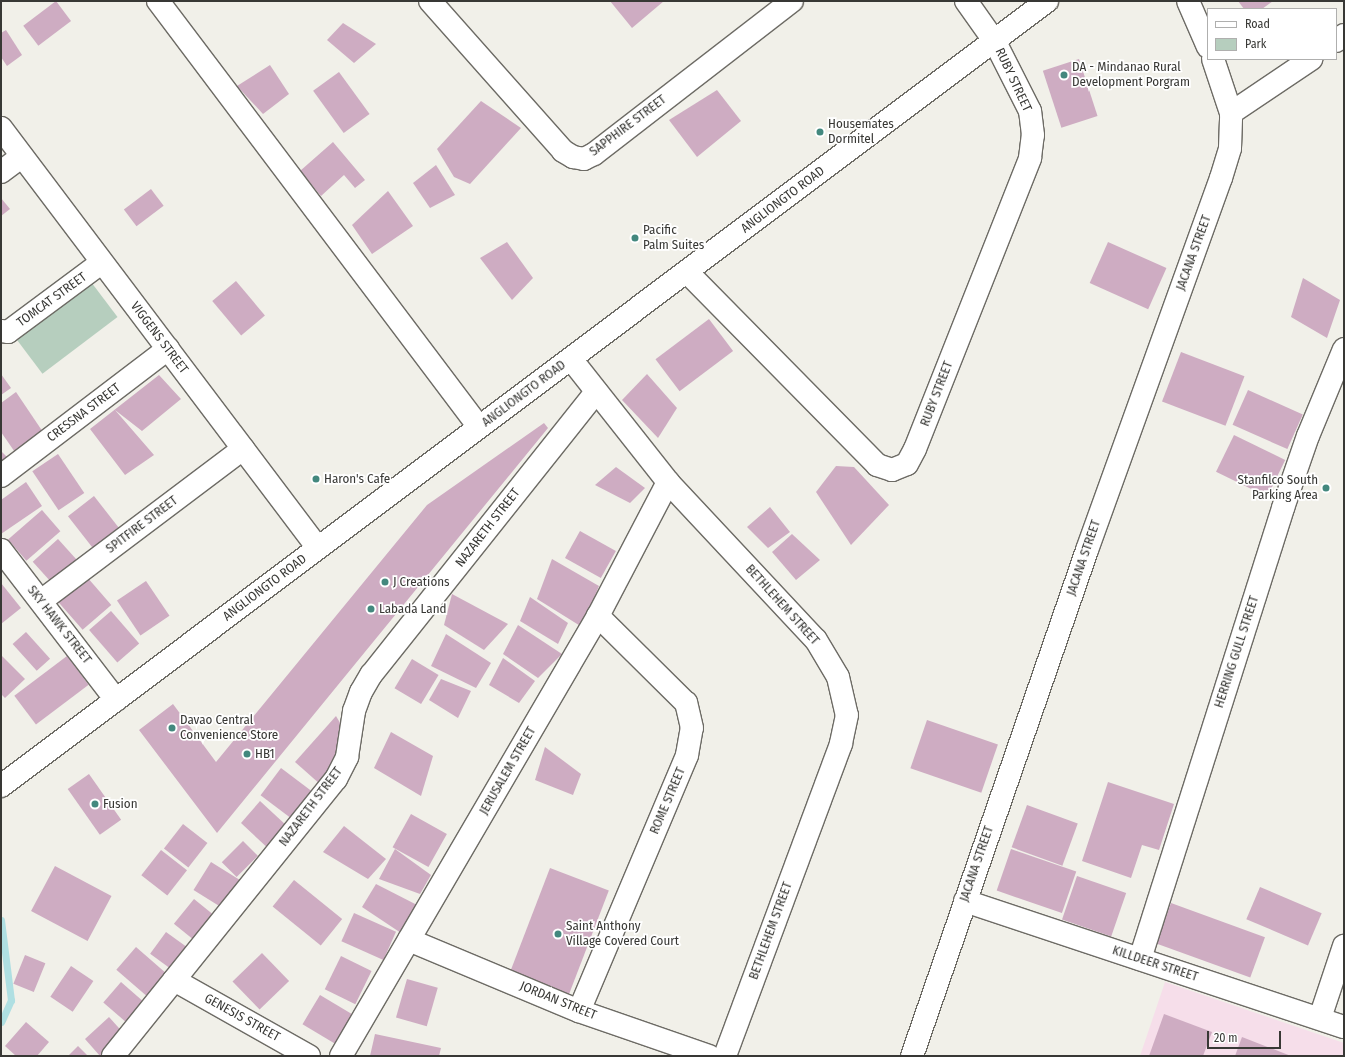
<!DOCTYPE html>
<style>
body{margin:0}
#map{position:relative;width:1345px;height:1057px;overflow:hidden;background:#f1f0e9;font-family:"Fira Sans Condensed",sans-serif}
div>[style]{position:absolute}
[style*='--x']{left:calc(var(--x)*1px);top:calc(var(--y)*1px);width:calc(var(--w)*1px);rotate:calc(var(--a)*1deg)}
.commercial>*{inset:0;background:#f6deea}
.green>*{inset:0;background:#b6cebe;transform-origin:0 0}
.stream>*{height:7px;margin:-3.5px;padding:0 3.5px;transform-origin:3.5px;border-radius:3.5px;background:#afdfe2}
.building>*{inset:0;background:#ceacc2;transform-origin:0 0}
.roads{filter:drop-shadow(1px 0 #6d6b65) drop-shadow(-1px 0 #6d6b65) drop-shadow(0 1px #6d6b65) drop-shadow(0 -1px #6d6b65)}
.minor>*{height:22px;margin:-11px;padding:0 11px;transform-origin:11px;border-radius:11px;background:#fff}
.major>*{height:22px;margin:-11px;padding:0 11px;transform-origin:11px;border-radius:11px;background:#fff}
.dots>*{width:11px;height:11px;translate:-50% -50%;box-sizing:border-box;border:2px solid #fff;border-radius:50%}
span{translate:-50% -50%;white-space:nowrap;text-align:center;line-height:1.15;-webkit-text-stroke:3.5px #fff;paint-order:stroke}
.poi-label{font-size:13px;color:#383835}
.left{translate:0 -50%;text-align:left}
.right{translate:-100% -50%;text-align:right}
.street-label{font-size:13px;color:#383835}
.frame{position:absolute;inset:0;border:2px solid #383835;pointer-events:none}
.legend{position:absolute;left:1207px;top:8px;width:130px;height:52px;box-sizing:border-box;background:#fff;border:1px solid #afafae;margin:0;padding:5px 7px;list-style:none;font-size:12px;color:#383835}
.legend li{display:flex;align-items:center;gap:8px;height:20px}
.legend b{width:20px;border:1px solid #afafae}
.scale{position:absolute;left:1207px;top:1031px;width:74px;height:18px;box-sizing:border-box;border:2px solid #383835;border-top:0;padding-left:5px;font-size:12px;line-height:14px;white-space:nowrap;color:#383835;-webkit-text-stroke:3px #fff;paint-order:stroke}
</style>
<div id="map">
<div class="commercial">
<div style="clip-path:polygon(1165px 982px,1344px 1043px,1344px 1056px,1140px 1056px)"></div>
</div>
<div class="green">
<div style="left:82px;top:270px;width:59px;height:94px;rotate:53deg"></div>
</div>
<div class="stream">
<div style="--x:1;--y:920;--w:81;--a:82.9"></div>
<div style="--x:11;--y:1000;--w:24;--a:114"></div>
</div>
<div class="building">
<div style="left:56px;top:1px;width:25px;height:41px;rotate:53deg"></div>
<div style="clip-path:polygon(610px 1px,664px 1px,632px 28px)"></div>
<div style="clip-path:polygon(1238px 1px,1273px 1px,1262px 9px,1244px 9px)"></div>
<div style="clip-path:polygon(343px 23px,376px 44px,354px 63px,327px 40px)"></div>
<div style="clip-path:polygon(6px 30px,22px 55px,7px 66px,1px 57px,1px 33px)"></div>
<div style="left:1079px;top:59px;width:60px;height:38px;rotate:72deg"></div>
<div style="clip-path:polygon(270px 65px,289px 94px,263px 114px,237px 86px)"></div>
<div style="left:339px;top:72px;width:52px;height:32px;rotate:54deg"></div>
<div style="clip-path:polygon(717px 90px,741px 121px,697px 157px,669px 120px)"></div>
<div style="clip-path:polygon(481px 101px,521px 128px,470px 184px,454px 177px,437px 149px)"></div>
<div style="clip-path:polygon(333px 142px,365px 180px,355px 188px,344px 175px,321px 196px,300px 171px)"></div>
<div style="clip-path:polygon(436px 165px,455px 195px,430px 208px,413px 183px)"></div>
<div style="left:151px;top:189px;width:21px;height:34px;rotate:53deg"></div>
<div style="clip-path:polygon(388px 191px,413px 226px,372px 254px,352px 225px)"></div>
<div style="clip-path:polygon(1px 198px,10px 209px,1px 216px)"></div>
<div style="clip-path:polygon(507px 242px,533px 278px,512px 300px,480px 258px)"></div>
<div style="left:1108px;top:242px;width:64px;height:45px;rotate:24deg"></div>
<div style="clip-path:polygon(1303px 278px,1340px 300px,1327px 338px,1291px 317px)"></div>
<div style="left:236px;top:281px;width:45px;height:31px;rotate:50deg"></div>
<div style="left:709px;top:319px;width:40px;height:67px;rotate:53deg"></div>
<div style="left:1181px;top:352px;width:68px;height:53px;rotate:21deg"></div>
<div style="clip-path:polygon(1px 374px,11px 388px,1px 395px)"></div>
<div style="clip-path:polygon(647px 374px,677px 408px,658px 438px,622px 400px)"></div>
<div style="clip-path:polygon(159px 375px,181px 399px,142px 431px,115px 410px,154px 455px,125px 475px,90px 429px)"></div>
<div style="left:1248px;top:390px;width:60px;height:38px;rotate:24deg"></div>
<div style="clip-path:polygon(16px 392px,47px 438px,19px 458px,1px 432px,1px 403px)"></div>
<div style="clip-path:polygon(544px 423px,548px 428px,217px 833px,139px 730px,173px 704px,216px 762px,427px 505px)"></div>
<div style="left:1234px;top:435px;width:57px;height:41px;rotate:26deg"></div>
<div style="clip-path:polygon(1px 451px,8px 458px,1px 464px)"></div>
<div style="left:58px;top:454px;width:47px;height:31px;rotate:56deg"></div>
<div style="clip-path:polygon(836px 466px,854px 467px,889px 505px,851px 545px,816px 492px)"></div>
<div style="clip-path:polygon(616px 467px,645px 488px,630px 503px,595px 485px)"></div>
<div style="clip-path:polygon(26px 482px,42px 506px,1px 534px,1px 500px)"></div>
<div style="left:94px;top:496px;width:46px;height:33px;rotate:52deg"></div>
<div style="clip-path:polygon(770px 507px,790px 532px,768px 548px,747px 527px)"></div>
<div style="left:42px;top:510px;width:28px;height:45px;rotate:49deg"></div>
<div style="left:580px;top:531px;width:41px;height:31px;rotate:29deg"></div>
<div style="clip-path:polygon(792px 534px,820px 560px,796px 580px,772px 552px)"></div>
<div style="left:58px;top:539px;width:31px;height:34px;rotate:48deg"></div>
<div style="clip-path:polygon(552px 559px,599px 586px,582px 627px,537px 599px)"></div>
<div style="left:87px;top:577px;width:37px;height:38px;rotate:49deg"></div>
<div style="left:146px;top:581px;width:42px;height:35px;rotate:56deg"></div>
<div style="clip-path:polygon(1px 583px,21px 608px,1px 624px)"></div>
<div style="clip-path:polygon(452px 594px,508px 624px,484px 650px,444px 625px)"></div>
<div style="clip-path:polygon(530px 597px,568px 623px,558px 644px,520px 621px)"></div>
<div style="left:111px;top:611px;width:43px;height:29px;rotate:49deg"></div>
<div style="clip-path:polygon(518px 625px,562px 654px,538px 678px,503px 654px)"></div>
<div style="left:26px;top:632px;width:36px;height:18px;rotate:48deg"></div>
<div style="clip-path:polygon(446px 634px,491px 663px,476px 688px,431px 666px)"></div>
<div style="clip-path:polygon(1px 655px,25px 679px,5px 698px,1px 694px)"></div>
<div style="left:67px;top:656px;width:36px;height:66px;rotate:53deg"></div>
<div style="clip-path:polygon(503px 658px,535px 681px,519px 703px,489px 685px)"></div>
<div style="left:412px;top:659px;width:31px;height:34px;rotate:31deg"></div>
<div style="clip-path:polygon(441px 679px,471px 691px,458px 718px,429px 700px)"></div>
<div style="clip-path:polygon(336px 716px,346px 733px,321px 785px,295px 762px)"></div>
<div style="left:927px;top:720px;width:75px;height:51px;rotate:19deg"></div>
<div style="clip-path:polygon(391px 732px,433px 756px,421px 796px,374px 768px)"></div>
<div style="clip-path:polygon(545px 747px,581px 774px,573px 795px,535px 780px)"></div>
<div style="left:281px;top:768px;width:44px;height:34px;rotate:37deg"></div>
<div style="left:89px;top:774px;width:56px;height:26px;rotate:55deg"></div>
<div style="clip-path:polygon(1108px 782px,1174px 804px,1159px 850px,1142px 845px,1131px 878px,1082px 861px)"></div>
<div style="clip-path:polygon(260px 801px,287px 826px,271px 851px,241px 823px)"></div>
<div style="left:1027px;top:805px;width:54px;height:45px;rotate:20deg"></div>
<div style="left:411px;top:814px;width:41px;height:38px;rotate:29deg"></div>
<div style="left:183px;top:824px;width:31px;height:31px;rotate:38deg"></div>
<div style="clip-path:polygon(344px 826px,386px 859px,368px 879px,323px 852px)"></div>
<div style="left:243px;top:841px;width:21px;height:30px;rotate:45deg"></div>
<div style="clip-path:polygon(395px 849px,431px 875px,420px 894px,379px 879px)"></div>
<div style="left:1011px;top:849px;width:69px;height:44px;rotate:19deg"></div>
<div style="left:161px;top:850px;width:33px;height:32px;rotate:38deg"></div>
<div style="left:211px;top:862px;width:36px;height:33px;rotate:32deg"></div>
<div style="left:55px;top:866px;width:64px;height:51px;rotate:28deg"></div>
<div style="left:550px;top:868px;width:63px;height:117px;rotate:21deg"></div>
<div style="left:1077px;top:876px;width:52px;height:46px;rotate:19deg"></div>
<div style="left:294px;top:880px;width:62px;height:34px;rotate:39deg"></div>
<div style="clip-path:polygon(376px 884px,421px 907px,401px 933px,362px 907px)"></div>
<div style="left:1260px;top:887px;width:67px;height:35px;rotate:23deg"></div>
<div style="left:194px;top:899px;width:27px;height:32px;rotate:39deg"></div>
<div style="left:1171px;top:903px;width:100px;height:43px;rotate:20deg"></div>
<div style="left:354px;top:913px;width:46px;height:31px;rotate:24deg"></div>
<div style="left:166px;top:932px;width:27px;height:27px;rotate:36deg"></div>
<div style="left:136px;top:947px;width:46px;height:30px;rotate:41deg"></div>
<div style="left:262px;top:953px;width:39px;height:41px;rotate:46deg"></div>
<div style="left:25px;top:955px;width:22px;height:31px;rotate:22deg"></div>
<div style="left:341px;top:956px;width:34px;height:37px;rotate:26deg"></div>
<div style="left:71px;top:966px;width:27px;height:37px;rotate:34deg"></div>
<div style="left:407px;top:979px;width:32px;height:40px;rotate:16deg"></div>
<div style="left:121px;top:982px;width:33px;height:27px;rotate:41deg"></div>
<div style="left:320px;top:995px;width:41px;height:34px;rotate:31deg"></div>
<div style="clip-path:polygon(1164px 1014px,1212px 1032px,1203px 1056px,1149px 1056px)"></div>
<div style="clip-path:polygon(109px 1017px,127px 1037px,105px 1056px,100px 1056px,85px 1039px)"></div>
<div style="clip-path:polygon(26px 1022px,49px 1042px,37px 1056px,16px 1056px,5px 1046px)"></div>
<div style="clip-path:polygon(375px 1034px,441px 1048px,439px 1056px,370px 1056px)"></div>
<div style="clip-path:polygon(1242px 1037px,1291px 1056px,1235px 1056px)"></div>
<div style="clip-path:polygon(78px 1046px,88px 1056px,68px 1056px)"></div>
</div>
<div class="roads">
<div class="minor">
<div style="--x:158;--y:1;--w:533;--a:53"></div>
<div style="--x:430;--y:1;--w:200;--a:48.4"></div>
<div style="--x:563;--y:151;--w:12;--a:31"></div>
<div style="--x:573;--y:157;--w:11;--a:10"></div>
<div style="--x:584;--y:159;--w:11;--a:-27"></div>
<div style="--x:594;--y:154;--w:250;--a:-37.7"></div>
<div style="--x:1188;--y:1;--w:50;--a:66.5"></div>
<div style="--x:1336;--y:41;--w:10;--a:-37"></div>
<div style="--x:1231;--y:113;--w:97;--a:-34"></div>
<div style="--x:1;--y:128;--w:526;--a:52.96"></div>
<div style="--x:1;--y:172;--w:26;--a:-37"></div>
<div style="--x:687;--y:272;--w:271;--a:45.4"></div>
<div style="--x:877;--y:465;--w:16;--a:18"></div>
<div style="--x:892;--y:470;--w:16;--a:-22"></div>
<div style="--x:907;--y:464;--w:17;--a:-62"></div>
<div style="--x:915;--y:449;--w:313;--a:-68.4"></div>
<div style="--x:1030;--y:158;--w:23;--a:-83"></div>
<div style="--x:1033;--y:135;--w:24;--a:-97"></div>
<div style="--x:1030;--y:111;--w:77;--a:-116.9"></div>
<div style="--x:995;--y:42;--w:50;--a:-125.3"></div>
<div style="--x:1;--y:331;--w:7;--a:8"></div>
<div style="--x:8;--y:332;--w:116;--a:-36.6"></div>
<div style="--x:571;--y:359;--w:157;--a:51.7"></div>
<div style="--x:668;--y:482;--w:216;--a:46.9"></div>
<div style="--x:816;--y:640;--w:43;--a:59.3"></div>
<div style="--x:838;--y:677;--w:39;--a:77"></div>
<div style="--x:847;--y:715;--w:30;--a:102"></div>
<div style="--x:841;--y:744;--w:333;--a:110.4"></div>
<div style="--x:1;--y:476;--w:210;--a:-37.3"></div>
<div style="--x:1;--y:550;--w:189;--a:52.5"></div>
<div style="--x:41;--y:601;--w:253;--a:-37"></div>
<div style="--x:965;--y:901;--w:399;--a:18.4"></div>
<div style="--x:409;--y:940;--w:184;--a:22.7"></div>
<div style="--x:579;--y:1011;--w:138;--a:19.1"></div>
<div style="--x:1140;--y:959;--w:473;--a:-72.4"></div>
<div style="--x:1283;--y:508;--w:76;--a:-70.9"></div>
<div style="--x:1308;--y:436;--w:94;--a:-67.5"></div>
<div style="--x:174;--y:980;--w:155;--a:29.4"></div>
<div style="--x:579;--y:1011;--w:278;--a:-67.1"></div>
<div style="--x:687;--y:755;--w:27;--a:-80"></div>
<div style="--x:692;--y:728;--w:26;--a:-103"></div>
<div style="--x:686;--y:703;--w:124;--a:-135.3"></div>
<div style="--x:1320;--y:1018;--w:76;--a:-71.6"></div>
<div style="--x:113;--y:1056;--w:356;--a:-51.2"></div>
<div style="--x:336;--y:779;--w:25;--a:-63"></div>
<div style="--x:347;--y:757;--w:47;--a:-81.3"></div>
<div style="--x:354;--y:711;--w:20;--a:-70"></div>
<div style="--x:361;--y:692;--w:20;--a:-60"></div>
<div style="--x:371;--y:675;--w:362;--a:-51.5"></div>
<div style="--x:341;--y:1056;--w:510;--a:-59.71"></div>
<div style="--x:598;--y:616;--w:151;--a:-62.4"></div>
<div style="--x:912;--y:1056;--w:535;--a:-70.92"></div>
<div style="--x:1087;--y:550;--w:395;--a:-70.2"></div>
<div style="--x:1221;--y:178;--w:31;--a:-73"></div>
<div style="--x:1230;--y:148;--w:35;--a:-88"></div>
<div style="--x:1231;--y:113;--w:57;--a:-108.4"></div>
</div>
<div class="major">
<div style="--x:1;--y:786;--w:1308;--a:-36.89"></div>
</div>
</div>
<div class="dots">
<div style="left:1064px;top:75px;background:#43887e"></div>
<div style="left:820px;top:132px;background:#43887e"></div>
<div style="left:635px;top:238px;background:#43887e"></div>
<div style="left:316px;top:479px;background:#43887e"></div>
<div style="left:1326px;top:488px;background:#43887e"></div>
<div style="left:385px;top:582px;background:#43887e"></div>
<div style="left:371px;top:609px;background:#43887e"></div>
<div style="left:172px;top:728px;background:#43887e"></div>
<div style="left:247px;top:754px;background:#43887e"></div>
<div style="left:95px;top:804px;background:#43887e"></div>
<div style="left:558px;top:934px;background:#43887e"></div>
</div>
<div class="poi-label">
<span class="left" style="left:1072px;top:75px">DA - Mindanao Rural<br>Development Porgram</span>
<span class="left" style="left:828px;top:132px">Housemates<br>Dormitel</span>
<span class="left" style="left:643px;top:238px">Pacific<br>Palm Suites</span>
<span class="left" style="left:324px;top:479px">Haron's Cafe</span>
<span class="right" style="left:1318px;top:488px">Stanfilco South<br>Parking Area</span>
<span class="left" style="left:393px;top:582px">J Creations</span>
<span class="left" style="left:379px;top:609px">Labada Land</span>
<span class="left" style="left:180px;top:728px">Davao Central<br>Convenience Store</span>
<span class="left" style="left:255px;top:754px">HB1</span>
<span class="left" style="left:103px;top:804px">Fusion</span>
<span class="left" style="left:566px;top:934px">Saint Anthony<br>Village Covered Court</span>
</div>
<div class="street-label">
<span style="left:1013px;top:80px;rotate:65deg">RUBY STREET</span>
<span style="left:628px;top:126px;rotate:-37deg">SAPPHIRE STREET</span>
<span style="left:783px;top:200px;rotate:-37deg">ANGLIONGTO ROAD</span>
<span style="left:1194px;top:253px;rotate:-70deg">JACANA STREET</span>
<span style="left:52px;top:300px;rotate:-36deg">TOMCAT STREET</span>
<span style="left:159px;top:338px;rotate:53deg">VIGGENS STREET</span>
<span style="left:524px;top:394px;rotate:-37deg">ANGLIONGTO ROAD</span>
<span style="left:937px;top:394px;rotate:-69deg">RUBY STREET</span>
<span style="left:84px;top:413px;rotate:-37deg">CRESSNA STREET</span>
<span style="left:142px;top:525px;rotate:-37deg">SPITFIRE STREET</span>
<span style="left:488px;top:528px;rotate:-52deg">NAZARETH STREET</span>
<span style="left:1084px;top:558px;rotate:-71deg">JACANA STREET</span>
<span style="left:265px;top:588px;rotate:-37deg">ANGLIONGTO ROAD</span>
<span style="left:782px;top:605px;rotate:48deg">BETHLEHEM STREET</span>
<span style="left:59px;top:625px;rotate:52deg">SKY HAWK STREET</span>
<span style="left:1237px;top:652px;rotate:-72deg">HERRING GULL STREET</span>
<span style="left:508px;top:771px;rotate:-60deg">JERUSALEM STREET</span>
<span style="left:668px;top:801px;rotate:-67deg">ROME STREET</span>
<span style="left:311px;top:807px;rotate:-53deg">NAZARETH STREET</span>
<span style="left:977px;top:864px;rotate:-71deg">JACANA STREET</span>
<span style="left:771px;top:931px;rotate:-70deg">BETHLEHEM STREET</span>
<span style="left:1155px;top:964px;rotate:18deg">KILLDEER STREET</span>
<span style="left:558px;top:1001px;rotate:22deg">JORDAN STREET</span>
<span style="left:242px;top:1018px;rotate:29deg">GENESIS STREET</span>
</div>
<div class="frame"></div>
<ul class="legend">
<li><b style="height:5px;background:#fff"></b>Road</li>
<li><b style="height:11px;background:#b6cebe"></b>Park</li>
</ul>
<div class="scale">20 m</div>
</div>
